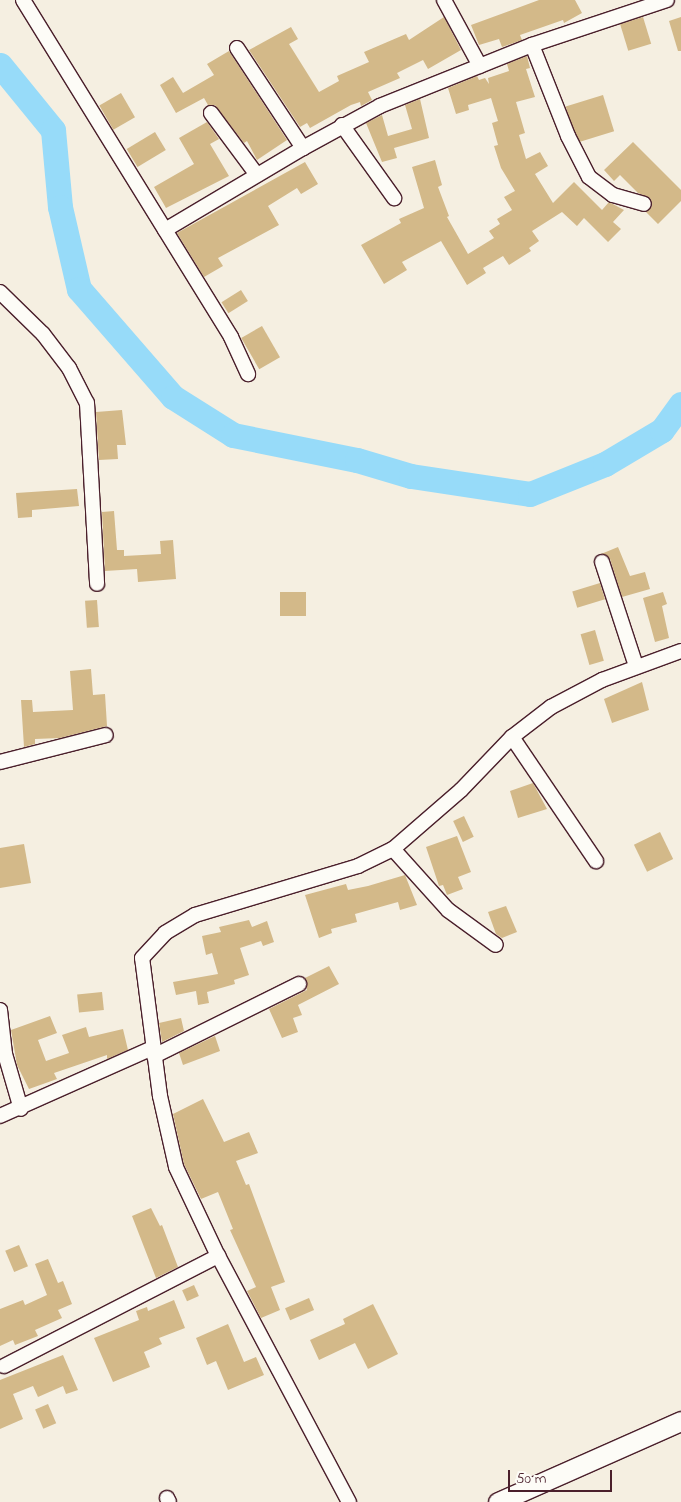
<!DOCTYPE html>
<style>
body{margin:0}
#map{position:relative;width:681px;height:1502px;overflow:hidden;background:#f5efe1;font-family:"Indie Flower",sans-serif}
div>[style]{position:absolute}
[style*='--x']{left:calc(var(--x)*1px);top:calc(var(--y)*1px);width:calc(var(--w)*1px);rotate:calc(var(--a)*1deg)}
.river>*{height:25px;margin:-12.5px;padding:0 12.5px;transform-origin:12.5px;border-radius:12.5px;background:#97dbf9}
.building>*{inset:0;background:#d3b989;transform-origin:0 0}
.roads{filter:drop-shadow(1px 0 #4a1f2b) drop-shadow(-1px 0 #4a1f2b) drop-shadow(0 1px #4a1f2b) drop-shadow(0 -1px #4a1f2b)}
.street>*{height:14px;margin:-7px;padding:0 7px;transform-origin:7px;border-radius:7px;background:#fdfcf7}
.secondary>*{height:19px;margin:-9.5px;padding:0 9.5px;transform-origin:9.5px;border-radius:9.5px;background:#fdfcf7}
span{translate:-50% -50%;white-space:nowrap;text-align:center;line-height:1.15;-webkit-text-stroke:4px #fdfcf7;paint-order:stroke}
.scale{position:absolute;left:508px;top:1470px;width:104px;height:22px;box-sizing:border-box;border:2px solid #4a1f2b;border-top:0;padding-left:6px;font-size:15px;line-height:18px;white-space:nowrap;color:#4a1f2b;-webkit-text-stroke:4px #fdfcf7;paint-order:stroke}
</style>
<div id="map">
<div class="river">
<div style="--x:0;--y:65;--w:84;--a:50.8"></div>
<div style="--x:53;--y:130;--w:77;--a:84.8"></div>
<div style="--x:60;--y:207;--w:84;--a:77"></div>
<div style="--x:79;--y:289;--w:143;--a:49"></div>
<div style="--x:173;--y:397;--w:71;--a:32.3"></div>
<div style="--x:233;--y:435;--w:126;--a:11.4"></div>
<div style="--x:357;--y:460;--w:56;--a:16.5"></div>
<div style="--x:411;--y:476;--w:120;--a:8.6"></div>
<div style="--x:530;--y:494;--w:81;--a:-21.8"></div>
<div style="--x:605;--y:464;--w:66;--a:-30.8"></div>
<div style="--x:662;--y:430;--w:32;--a:-54"></div>
</div>
<div class="building">
<div style="clip-path:polygon(539px 0,575px 0,582px 13px,564px 23px,563px 20px,520px 35px,522px 40px,502px 47px,499px 39px,479px 45px,471px 25px)"></div>
<div style="clip-path:polygon(444px 17px,461px 50px,428px 69px,423px 60px,397px 73px,400px 78px,368px 92px,372px 100px,361px 106px,360px 102px,351px 105px,310px 128px,307px 123px,300px 127px,249px 50px,291px 27px,298px 39px,289px 44px,319px 92px,339px 81px,337px 76px,369px 62px,364px 52px,406px 34px,409px 40px)"></div>
<div style="left:643px;top:17px;width:28px;height:24px;rotate:73deg"></div>
<div style="clip-path:polygon(681px 17px,681px 51px,678px 51px,669px 21px)"></div>
<div style="clip-path:polygon(229px 51px,287px 140px,257px 160px,247px 141px,244px 143px,215px 105px,208px 105px,204px 98px,176px 113px,160px 85px,173px 77px,183px 93px,214px 75px,207px 64px)"></div>
<div style="clip-path:polygon(527px 56px,530px 68px,526px 69px,535px 97px,516px 102px,525px 133px,519px 135px,526px 159px,540px 152px,548px 166px,535px 174px,553px 203px,574px 182px,602px 210px,609px 202px,624px 210px,613px 222px,621px 229px,608px 242px,584px 218px,577px 226px,562px 212px,532px 231px,539px 241px,529px 248px,531px 251px,509px 265px,503px 256px,483px 268px,486px 273px,467px 285px,441px 241px,402px 262px,407px 270px,384px 284px,361px 245px,401px 223px,399px 219px,424px 208px,412px 167px,435px 160px,442px 185px,438px 187px,449px 216px,447px 217px,468px 254px,494px 238px,489px 231px,500px 224px,497px 219px,512px 210px,504px 197px,515px 191px,501px 168px,494px 146px,498px 145px,492px 123px,498px 121px,491px 98px,468px 105px,469px 110px,456px 114px,448px 88px,477px 76px,479px 80px,485px 78px,489px 84px,488px 78px,509px 71px,507px 64px)"></div>
<div style="left:121px;top:93px;width:28px;height:25px;rotate:60deg"></div>
<div style="left:603px;top:95px;width:38px;height:39px;rotate:73deg"></div>
<div style="clip-path:polygon(420px 99px,429px 138px,394px 148px,397px 158px,382px 162px,366px 123px,382px 115px,388px 136px,412px 129px,405px 105px)"></div>
<div style="clip-path:polygon(207px 122px,219px 139px,210px 144px,229px 176px,166px 208px,154px 187px,194px 164px,179px 138px)"></div>
<div style="left:155px;top:132px;width:21px;height:33px;rotate:59deg"></div>
<div style="clip-path:polygon(633px 142px,681px 190px,681px 201px,658px 224px,646px 212px,652px 206px,650px 198px,638px 193px,620px 175px,614px 181px,604px 170px)"></div>
<div style="clip-path:polygon(305px 162px,318px 184px,301px 194px,297px 188px,268px 206px,279px 225px,218px 258px,223px 266px,204px 277px,177px 233px)"></div>
<div style="left:241px;top:290px;width:13px;height:23px;rotate:58deg"></div>
<div style="left:262px;top:326px;width:36px;height:24px;rotate:60deg"></div>
<div style="clip-path:polygon(122px 410px,126px 445px,117px 445px,118px 459px,99px 460px,96px 412px)"></div>
<div style="clip-path:polygon(77px 489px,79px 506px,32px 510px,32px 517px,18px 518px,16px 493px)"></div>
<div style="clip-path:polygon(114px 511px,117px 550px,124px 550px,124px 556px,161px 554px,160px 541px,173px 540px,176px 579px,138px 582px,137px 569px,105px 571px,102px 512px)"></div>
<div style="clip-path:polygon(618px 547px,630px 576px,645px 572px,650px 589px,622px 597px,610px 559px,601px 554px)"></div>
<div style="left:600px;top:583px;width:17px;height:29px;rotate:73deg"></div>
<div style="left:280px;top:592px;width:26px;height:24px"></div>
<div style="clip-path:polygon(663px 592px,667px 604px,662px 606px,669px 638px,655px 642px,643px 598px)"></div>
<div style="left:97px;top:600px;width:27px;height:12px;rotate:86deg"></div>
<div style="left:595px;top:630px;width:32px;height:15px;rotate:74deg"></div>
<div style="clip-path:polygon(91px 669px,93px 695px,105px 694px,107px 726px,60px 738px,35px 739px,35px 744px,24px 747px,21px 700px,32px 700px,33px 712px,73px 710px,70px 671px)"></div>
<div style="clip-path:polygon(642px 682px,649px 710px,612px 723px,604px 699px)"></div>
<div style="clip-path:polygon(533px 783px,547px 809px,518px 818px,510px 791px)"></div>
<div style="left:464px;top:816px;width:23px;height:12px;rotate:65deg"></div>
<div style="left:660px;top:832px;width:30px;height:29px;rotate:64deg"></div>
<div style="clip-path:polygon(457px 836px,471px 872px,458px 877px,463px 889px,447px 895px,443px 885px,439px 886px,426px 847px)"></div>
<div style="clip-path:polygon(24px 844px,31px 883px,0 888px,0 848px)"></div>
<div style="clip-path:polygon(405px 875px,417px 905px,400px 910px,398px 902px,355px 914px,357px 922px,331px 929px,332px 933px,319px 938px,305px 895px,346px 884px,348px 890px,368px 886px)"></div>
<div style="clip-path:polygon(506px 906px,517px 932px,502px 938px,496px 934px,488px 912px)"></div>
<div style="clip-path:polygon(249px 920px,252px 927px,267px 921px,274px 942px,263px 946px,261px 941px,240px 948px,249px 975px,234px 980px,235px 984px,207px 992px,209px 1003px,198px 1005px,196px 991px,176px 995px,173px 982px,218px 974px,212px 953px,206px 955px,202px 936px,221px 932px,219px 927px)"></div>
<div style="clip-path:polygon(329px 966px,339px 984px,298px 1005px,302px 1015px,293px 1018px,298px 1032px,282px 1038px,269px 1009px,307px 990px,305px 978px)"></div>
<div style="left:102px;top:992px;width:18px;height:25px;rotate:84deg"></div>
<div style="clip-path:polygon(50px 1016px,57px 1033px,38px 1040px,46px 1061px,69px 1053px,62px 1035px,86px 1027px,89px 1037px,123px 1029px,128px 1050px,107px 1059px,107px 1055px,54px 1073px,57px 1079px,29px 1089px,17px 1065px,11px 1030px)"></div>
<div style="clip-path:polygon(181px 1018px,184px 1031px,162px 1042px,159px 1023px)"></div>
<div style="clip-path:polygon(215px 1036px,220px 1051px,183px 1065px,179px 1053px)"></div>
<div style="clip-path:polygon(203px 1099px,224px 1142px,249px 1132px,258px 1153px,236px 1161px,246px 1185px,249px 1184px,285px 1282px,271px 1287px,280px 1310px,261px 1318px,247px 1291px,256px 1287px,230px 1230px,233px 1229px,218px 1192px,201px 1199px,184px 1164px,173px 1114px)"></div>
<div style="clip-path:polygon(151px 1208px,160px 1226px,162px 1225px,178px 1267px,156px 1278px,132px 1216px)"></div>
<div style="left:19px;top:1245px;width:23px;height:15px;rotate:67deg"></div>
<div style="clip-path:polygon(48px 1259px,58px 1283px,63px 1281px,72px 1304px,58px 1310px,62px 1318px,35px 1330px,38px 1336px,15px 1345px,13px 1340px,0 1346px,0 1309px,23px 1300px,25px 1305px,47px 1295px,35px 1264px)"></div>
<div style="left:194px;top:1285px;width:12px;height:13px;rotate:66deg"></div>
<div style="left:309px;top:1298px;width:13px;height:26px;rotate:67deg"></div>
<div style="clip-path:polygon(174px 1300px,185px 1328px,159px 1338px,162px 1344px,144px 1352px,150px 1367px,113px 1382px,94px 1338px,139px 1320px,136px 1311px,147px 1307px,148px 1311px)"></div>
<div style="clip-path:polygon(373px 1304px,398px 1354px,368px 1369px,355px 1343px,319px 1360px,310px 1340px,345px 1324px,343px 1319px)"></div>
<div style="clip-path:polygon(228px 1324px,244px 1362px,256px 1357px,264px 1375px,228px 1390px,216px 1361px,207px 1365px,196px 1338px)"></div>
<div style="clip-path:polygon(63px 1355px,78px 1390px,66px 1394px,63px 1386px,38px 1397px,33px 1386px,13px 1394px,23px 1419px,0 1429px,0 1380px)"></div>
<div style="left:48px;top:1404px;width:21px;height:14px;rotate:67deg"></div>
</div>
<div class="roads">
<div class="street">
<div style="--x:23;--y:0;--w:396;--a:58.3"></div>
<div style="--x:231;--y:337;--w:41;--a:65.3"></div>
<div style="--x:444;--y:0;--w:75;--a:61.4"></div>
<div style="--x:532;--y:45;--w:98;--a:68.4"></div>
<div style="--x:568;--y:136;--w:46;--a:62.9"></div>
<div style="--x:589;--y:177;--w:30;--a:37"></div>
<div style="--x:613;--y:195;--w:32;--a:16"></div>
<div style="--x:237;--y:48;--w:120;--a:56.6"></div>
<div style="--x:211;--y:113;--w:77;--a:53.4"></div>
<div style="--x:342;--y:125;--w:90;--a:54.5"></div>
<div style="--x:165;--y:230;--w:161;--a:-30.7"></div>
<div style="--x:303;--y:148;--w:88;--a:-28.6"></div>
<div style="--x:380;--y:106;--w:164;--a:-21.9"></div>
<div style="--x:532;--y:45;--w:142;--a:-18.4"></div>
<div style="--x:0;--y:292;--w:60;--a:44.3"></div>
<div style="--x:43;--y:334;--w:43;--a:52.6"></div>
<div style="--x:69;--y:368;--w:39;--a:63"></div>
<div style="--x:87;--y:403;--w:181;--a:86.8"></div>
<div style="--x:602;--y:562;--w:109;--a:71.9"></div>
<div style="--x:512;--y:737;--w:150;--a:55.9"></div>
<div style="--x:0;--y:762;--w:109;--a:-14.3"></div>
<div style="--x:393;--y:849;--w:82;--a:48"></div>
<div style="--x:448;--y:910;--w:59;--a:36.1"></div>
<div style="--x:0;--y:1010;--w:44;--a:83.5"></div>
<div style="--x:5;--y:1054;--w:57;--a:73.8"></div>
<div style="--x:154;--y:1056;--w:162;--a:-26.4"></div>
<div style="--x:0;--y:1116;--w:167;--a:-24"></div>
<div style="--x:4;--y:1366;--w:241;--a:-27.2"></div>
<div style="--x:167;--y:1498;--w:4;--a:63"></div>
<div style="--x:349;--y:1502;--w:279;--a:-118"></div>
<div style="--x:218;--y:1256;--w:98;--a:-115.3"></div>
<div style="--x:176;--y:1167;--w:73;--a:-102.7"></div>
<div style="--x:160;--y:1096;--w:139;--a:-97.4"></div>
<div style="--x:142;--y:958;--w:34;--a:-47"></div>
<div style="--x:165;--y:933;--w:35;--a:-31"></div>
<div style="--x:195;--y:915;--w:170;--a:-16.7"></div>
<div style="--x:358;--y:866;--w:39;--a:-26"></div>
<div style="--x:393;--y:849;--w:90;--a:-40.9"></div>
<div style="--x:461;--y:790;--w:74;--a:-46.1"></div>
<div style="--x:512;--y:737;--w:49;--a:-37.6"></div>
<div style="--x:551;--y:707;--w:58;--a:-27.9"></div>
<div style="--x:602;--y:680;--w:84;--a:-20.2"></div>
</div>
<div class="secondary">
<div style="--x:498;--y:1502;--w:200;--a:-23.9"></div>
</div>
</div>
<div class="scale">50 m</div>
</div>
